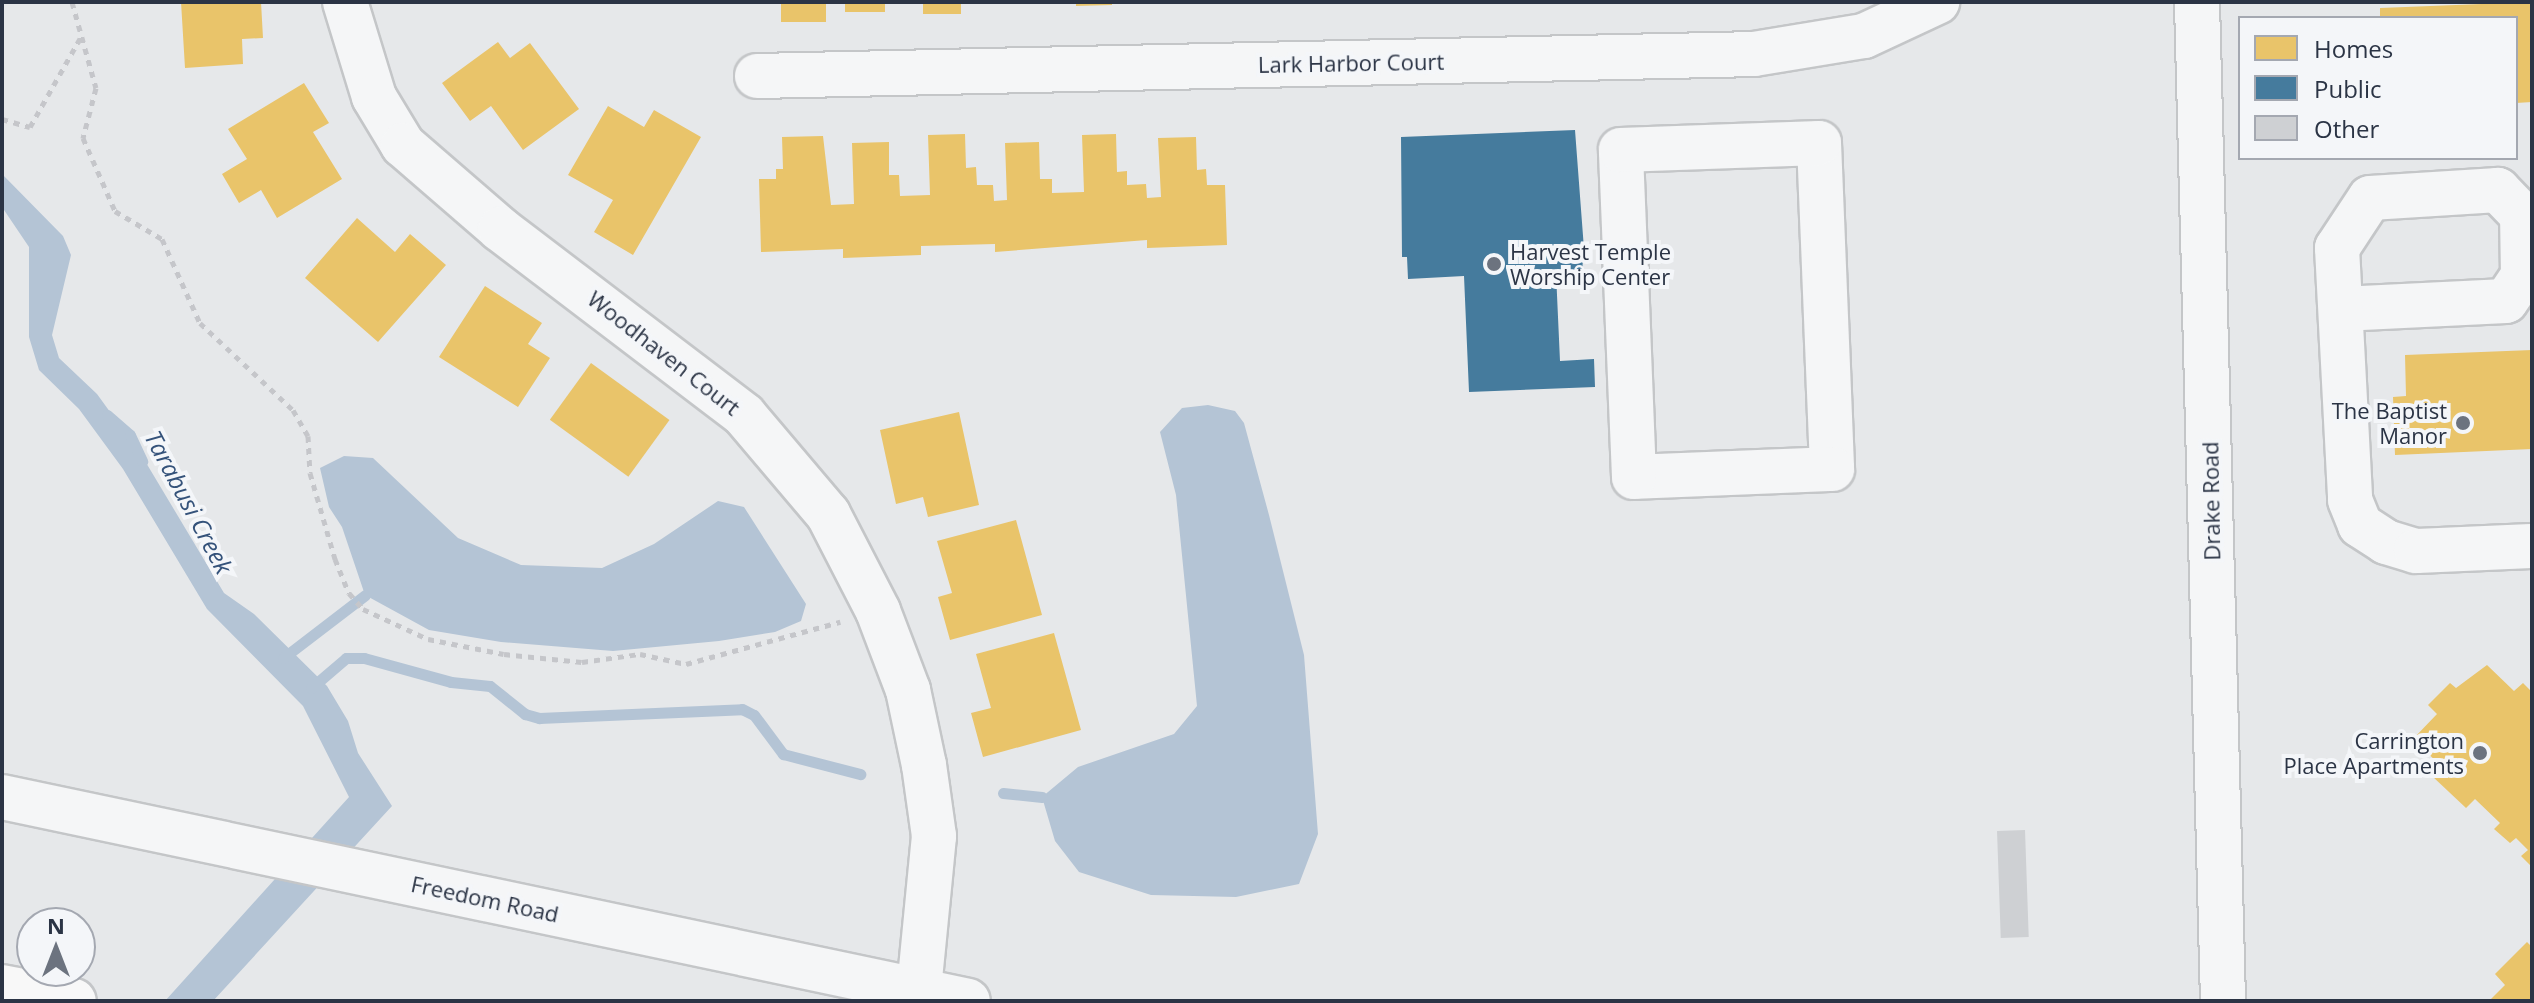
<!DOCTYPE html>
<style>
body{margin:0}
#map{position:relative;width:2534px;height:1003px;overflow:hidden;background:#e6e8ea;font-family:"Open Sans",sans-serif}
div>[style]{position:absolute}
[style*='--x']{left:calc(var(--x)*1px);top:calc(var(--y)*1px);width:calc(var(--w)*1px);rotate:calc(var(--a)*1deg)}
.water>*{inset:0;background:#b4c4d5}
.homes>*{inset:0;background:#e9c46a;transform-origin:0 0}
.public>*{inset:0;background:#457b9d}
.stream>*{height:11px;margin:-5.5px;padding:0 5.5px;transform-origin:5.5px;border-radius:5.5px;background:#b4c4d5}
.building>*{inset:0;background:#ced0d3;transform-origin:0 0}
.path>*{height:5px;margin-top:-2.5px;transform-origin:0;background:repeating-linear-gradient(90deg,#c5c6ca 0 6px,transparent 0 12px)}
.roads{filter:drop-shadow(2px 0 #c4c6c8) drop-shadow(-2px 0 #c4c6c8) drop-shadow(0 2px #c4c6c8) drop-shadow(0 -2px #c4c6c8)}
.minor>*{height:44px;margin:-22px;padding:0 22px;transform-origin:22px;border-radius:22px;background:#f5f6f7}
.highway>*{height:44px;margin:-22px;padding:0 22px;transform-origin:22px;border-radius:22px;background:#f8f8f8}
.dots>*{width:22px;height:22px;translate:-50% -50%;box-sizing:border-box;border:4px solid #f4f6f9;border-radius:50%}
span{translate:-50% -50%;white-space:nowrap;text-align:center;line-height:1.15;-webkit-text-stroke:8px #f4f6f9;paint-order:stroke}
.street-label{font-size:22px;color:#2b3445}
.poi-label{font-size:22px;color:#2b3445}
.left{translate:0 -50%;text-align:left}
.right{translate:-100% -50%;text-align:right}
.water-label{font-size:24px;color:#34527a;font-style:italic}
.frame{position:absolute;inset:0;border:4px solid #2b3445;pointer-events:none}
.legend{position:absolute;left:2238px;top:16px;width:280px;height:144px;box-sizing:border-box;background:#f4f6f9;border:2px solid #a4a8b1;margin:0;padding:10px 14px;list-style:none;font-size:24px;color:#2b3445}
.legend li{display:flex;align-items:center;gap:16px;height:40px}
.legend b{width:40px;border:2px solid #a4a8b1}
.north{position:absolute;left:16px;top:907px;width:80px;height:80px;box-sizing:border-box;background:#f4f6f9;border:2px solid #a4a8b1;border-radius:50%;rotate:0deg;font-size:22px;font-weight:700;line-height:32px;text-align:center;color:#2b3445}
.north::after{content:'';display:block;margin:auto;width:28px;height:36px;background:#6c737f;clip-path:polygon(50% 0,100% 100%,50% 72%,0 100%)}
</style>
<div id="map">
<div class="water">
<div style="clip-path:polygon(2px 174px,63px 236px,71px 255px,52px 335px,59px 358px,97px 394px,142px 456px,224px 593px,254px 614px,327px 686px,348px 721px,358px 753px,392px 806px,213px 1001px,165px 1001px,349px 797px,303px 706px,207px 609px,123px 469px,79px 409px,39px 370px,29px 337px,29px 247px,2px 207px)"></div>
<div style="clip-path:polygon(1208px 405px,1235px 411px,1244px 423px,1269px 515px,1304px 655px,1318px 834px,1299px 884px,1236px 897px,1151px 895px,1079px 872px,1055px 841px,1042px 797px,1078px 767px,1174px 734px,1197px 706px,1176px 495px,1160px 432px,1182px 408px)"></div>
<div style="clip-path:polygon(344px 456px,373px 458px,458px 538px,521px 565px,602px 568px,654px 544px,718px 501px,744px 507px,806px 604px,801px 621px,775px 632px,719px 641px,613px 651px,501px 642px,429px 630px,365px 595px,342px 527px,329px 507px,320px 468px)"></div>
</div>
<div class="homes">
<div style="clip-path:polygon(181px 2px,261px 2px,263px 38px,242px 39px,243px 64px,185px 68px)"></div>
<div style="left:781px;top:2px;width:45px;height:20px"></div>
<div style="left:845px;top:2px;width:40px;height:10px"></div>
<div style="left:923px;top:2px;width:38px;height:12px"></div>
<div style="clip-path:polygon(1076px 2px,1112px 2px,1112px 5px,1076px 6px)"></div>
<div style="clip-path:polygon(2532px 2px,2532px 102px,2516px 103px,2516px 18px,2380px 18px,2380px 8px)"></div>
<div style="clip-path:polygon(498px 42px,510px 58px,530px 43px,579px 109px,523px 150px,491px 106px,470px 121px,442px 83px)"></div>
<div style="clip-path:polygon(304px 83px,329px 123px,313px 132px,342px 179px,277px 218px,261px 190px,239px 203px,222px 174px,247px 159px,228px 129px)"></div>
<div style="clip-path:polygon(608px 106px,644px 127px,654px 110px,701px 137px,633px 255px,594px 232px,613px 200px,568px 175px)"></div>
<div style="clip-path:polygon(965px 134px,966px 168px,976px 167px,977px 185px,993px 185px,994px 201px,1007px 200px,1005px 143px,1039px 142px,1040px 179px,1052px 179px,1052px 193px,1084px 192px,1082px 135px,1116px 134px,1117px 172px,1127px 171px,1127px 185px,1146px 184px,1147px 198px,1161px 197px,1158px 138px,1196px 137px,1197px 170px,1206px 169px,1207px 185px,1225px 185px,1227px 245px,1147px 248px,1147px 240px,995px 252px,995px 244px,921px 246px,921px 255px,843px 258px,843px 249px,761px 252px,759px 179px,776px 179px,776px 169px,783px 169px,782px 137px,823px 136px,831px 205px,854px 204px,852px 143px,889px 142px,889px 175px,899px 175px,900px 196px,930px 195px,928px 135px)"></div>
<div style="clip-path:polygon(357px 218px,395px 252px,410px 234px,446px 265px,378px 342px,305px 278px)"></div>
<div style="clip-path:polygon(485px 286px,542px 323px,528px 344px,550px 358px,518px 407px,439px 357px)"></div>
<div style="clip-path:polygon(2532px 350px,2532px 449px,2395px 455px,2393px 397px,2406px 396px,2405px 355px)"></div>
<div style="left:591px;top:363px;width:97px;height:70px;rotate:36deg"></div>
<div style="clip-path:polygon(959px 412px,979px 505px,928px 517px,923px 497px,896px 504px,880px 430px)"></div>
<div style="clip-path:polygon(1016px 520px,1042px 615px,950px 640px,938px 597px,952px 593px,937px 541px)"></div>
<div style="clip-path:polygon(1054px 633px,1081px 730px,983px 757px,971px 713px,991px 708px,976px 654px)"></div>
<div style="clip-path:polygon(2487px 665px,2514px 691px,2523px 683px,2532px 692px,2532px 867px,2521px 856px,2528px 850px,2516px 838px,2510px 843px,2494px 829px,2500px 823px,2475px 799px,2466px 808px,2432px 776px,2442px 767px,2413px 739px,2437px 714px,2428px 705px,2450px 683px,2456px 688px)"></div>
<div style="clip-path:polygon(2527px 942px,2532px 947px,2532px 1001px,2489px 1001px,2505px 985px,2495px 974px)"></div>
</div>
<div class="public">
<div style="clip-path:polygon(1575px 130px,1584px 249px,1582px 271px,1556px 273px,1560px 361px,1594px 359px,1595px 387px,1469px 392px,1464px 276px,1408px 279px,1407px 257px,1402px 257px,1401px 137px)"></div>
</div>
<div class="stream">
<div style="--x:107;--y:415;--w:30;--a:41"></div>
<div style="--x:130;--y:435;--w:29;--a:65"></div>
<div style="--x:283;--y:658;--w:103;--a:-37.5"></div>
<div style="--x:311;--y:688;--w:46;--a:-40.6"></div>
<div style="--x:346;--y:658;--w:18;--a:0"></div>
<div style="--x:364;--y:658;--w:90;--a:15.4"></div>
<div style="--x:451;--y:682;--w:39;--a:6"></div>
<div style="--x:490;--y:686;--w:45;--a:38.7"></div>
<div style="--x:525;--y:714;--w:15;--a:16"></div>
<div style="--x:539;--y:718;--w:203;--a:-2.5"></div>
<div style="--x:742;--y:709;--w:13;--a:27"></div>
<div style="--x:754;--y:715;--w:49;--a:53.4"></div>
<div style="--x:783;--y:754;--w:80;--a:14.6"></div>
<div style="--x:1003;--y:793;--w:39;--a:6"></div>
</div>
<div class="building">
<div style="left:2025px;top:830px;width:107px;height:28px;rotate:88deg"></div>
</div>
<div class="path">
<div style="--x:72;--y:2;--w:89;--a:74.4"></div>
<div style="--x:96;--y:88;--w:52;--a:104.6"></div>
<div style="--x:83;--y:138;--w:80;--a:66.3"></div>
<div style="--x:115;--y:211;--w:55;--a:30.8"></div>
<div style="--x:162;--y:239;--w:92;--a:65.7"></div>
<div style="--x:200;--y:323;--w:127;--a:43.1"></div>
<div style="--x:293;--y:410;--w:30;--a:60"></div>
<div style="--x:308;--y:436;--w:37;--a:87"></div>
<div style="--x:310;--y:473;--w:90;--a:73.8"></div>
<div style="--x:335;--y:559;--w:37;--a:68"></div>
<div style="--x:349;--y:593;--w:21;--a:49"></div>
<div style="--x:363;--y:609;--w:72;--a:24.8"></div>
<div style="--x:428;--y:639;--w:77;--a:11.2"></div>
<div style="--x:504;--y:654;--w:78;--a:5.9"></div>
<div style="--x:582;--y:662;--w:59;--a:-7.9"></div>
<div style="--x:640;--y:654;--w:47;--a:12.3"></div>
<div style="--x:686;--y:664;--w:160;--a:-15.3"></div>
<div style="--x:2;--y:119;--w:29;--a:16"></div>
<div style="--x:30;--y:127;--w:103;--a:-60.5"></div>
</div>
<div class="roads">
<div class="minor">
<div style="--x:345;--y:2;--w:99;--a:73"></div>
<div style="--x:374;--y:97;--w:56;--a:58.9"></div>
<div style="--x:403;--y:145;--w:128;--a:40.9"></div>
<div style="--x:500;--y:229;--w:307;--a:37.3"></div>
<div style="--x:744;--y:415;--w:130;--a:49.7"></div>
<div style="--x:828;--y:514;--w:109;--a:62.7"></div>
<div style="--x:878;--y:611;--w:85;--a:69.2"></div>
<div style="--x:908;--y:690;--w:77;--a:78"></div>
<div style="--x:924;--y:765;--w:72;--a:82"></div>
<div style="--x:934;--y:836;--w:155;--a:95.6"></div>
<div style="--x:2197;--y:2;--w:999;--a:88.51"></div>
<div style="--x:757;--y:76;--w:997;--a:-1.26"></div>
<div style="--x:1754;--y:54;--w:111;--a:-9.3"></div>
<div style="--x:1864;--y:36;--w:81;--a:-25"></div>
<div style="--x:1819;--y:143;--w:326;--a:87.7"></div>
<div style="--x:1832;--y:469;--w:198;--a:177.7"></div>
<div style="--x:1634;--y:477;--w:327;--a:-92.3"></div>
<div style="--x:1621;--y:150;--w:198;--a:-2"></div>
<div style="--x:2341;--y:309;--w:165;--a:-2.8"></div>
<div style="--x:2506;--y:301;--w:30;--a:-56"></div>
<div style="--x:2523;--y:276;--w:61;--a:-90.9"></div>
<div style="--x:2522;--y:215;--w:35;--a:-134"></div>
<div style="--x:2498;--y:190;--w:128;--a:176.4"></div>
<div style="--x:2370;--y:198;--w:60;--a:123.4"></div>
<div style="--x:2337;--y:248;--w:252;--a:87"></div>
<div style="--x:2350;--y:500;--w:27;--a:68"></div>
<div style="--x:2360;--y:525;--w:31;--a:33"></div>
<div style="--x:2386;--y:542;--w:31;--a:17"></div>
<div style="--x:2416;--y:551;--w:116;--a:-2.5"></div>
<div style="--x:2;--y:797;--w:987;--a:11.92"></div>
</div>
<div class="highway">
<div style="--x:2;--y:987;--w:73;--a:11"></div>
</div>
</div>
<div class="dots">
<div style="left:1494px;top:264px;background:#6c737f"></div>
<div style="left:2463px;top:423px;background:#6c737f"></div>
<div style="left:2480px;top:753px;background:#6c737f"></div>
</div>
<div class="street-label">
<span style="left:1351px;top:63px;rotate:-1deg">Lark Harbor Court</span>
<span style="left:664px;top:353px;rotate:38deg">Woodhaven Court</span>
<span style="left:2211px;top:501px;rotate:-91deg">Drake Road</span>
<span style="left:485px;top:899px;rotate:12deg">Freedom Road</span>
</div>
<div class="poi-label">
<span class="left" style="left:1510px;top:264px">Harvest Temple<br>Worship Center</span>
<span class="right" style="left:2447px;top:423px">The Baptist<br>Manor</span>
<span class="right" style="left:2464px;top:753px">Carrington<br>Place Apartments</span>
</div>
<div class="water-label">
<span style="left:189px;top:502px;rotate:62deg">Tarabusi Creek</span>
</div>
<div class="frame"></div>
<ul class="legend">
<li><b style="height:22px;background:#e9c46a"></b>Homes</li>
<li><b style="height:22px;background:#457b9d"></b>Public</li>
<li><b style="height:22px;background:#ced0d3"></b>Other</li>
</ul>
<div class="north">N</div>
</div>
